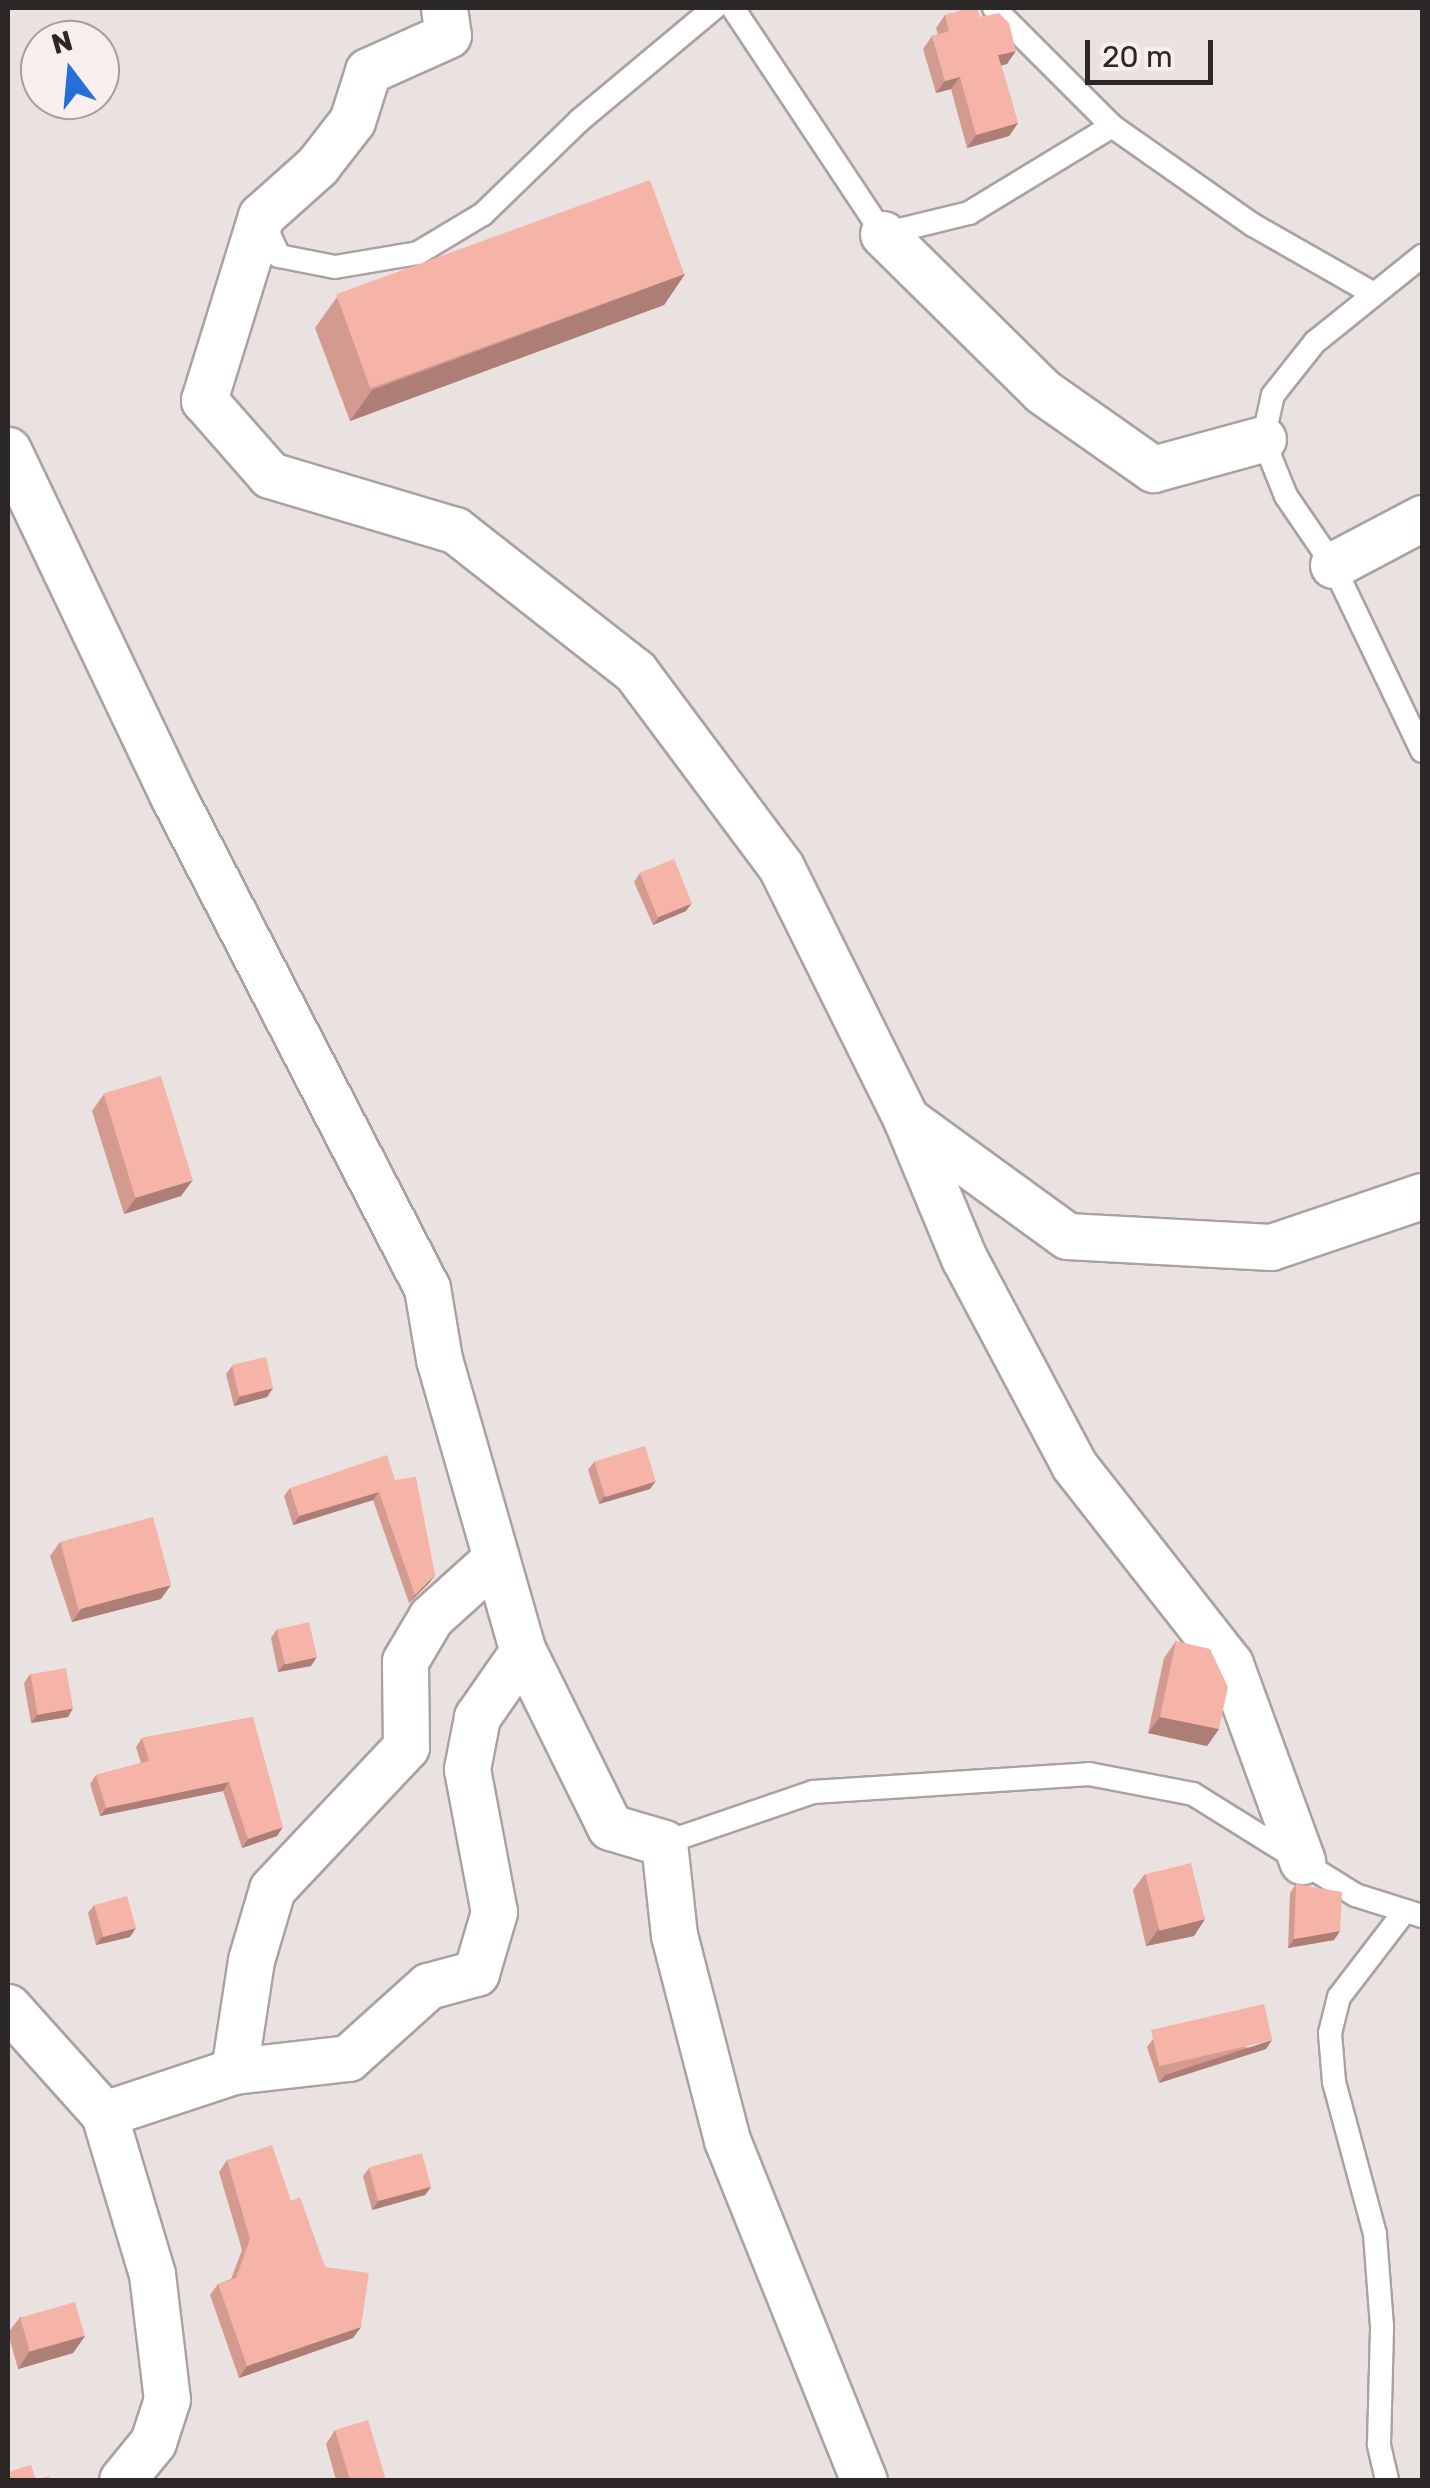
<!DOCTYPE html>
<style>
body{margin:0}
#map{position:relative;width:1430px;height:2488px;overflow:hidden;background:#e9e2e0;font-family:Rubik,sans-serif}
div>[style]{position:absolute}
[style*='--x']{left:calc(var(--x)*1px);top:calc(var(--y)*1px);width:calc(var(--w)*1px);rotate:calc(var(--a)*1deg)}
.roads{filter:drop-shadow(2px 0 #a9a2a1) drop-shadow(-2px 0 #a9a2a1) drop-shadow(0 2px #a9a2a1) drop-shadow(0 -2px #a9a2a1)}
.service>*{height:22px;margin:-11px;padding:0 11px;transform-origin:11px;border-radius:11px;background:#fff}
.minor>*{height:45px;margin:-22.5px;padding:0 22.5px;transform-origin:22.5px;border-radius:22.5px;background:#fff}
.wall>*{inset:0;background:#d39b90}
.shaded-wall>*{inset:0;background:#ac7e75}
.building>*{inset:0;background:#f5b4a7;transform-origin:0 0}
span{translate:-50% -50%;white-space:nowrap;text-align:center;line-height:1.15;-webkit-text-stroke:10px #f6efed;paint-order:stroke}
.frame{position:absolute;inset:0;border:10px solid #2a2726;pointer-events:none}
.north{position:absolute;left:20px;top:20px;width:100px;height:100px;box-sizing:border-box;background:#f6efed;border:2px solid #a49f9d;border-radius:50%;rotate:344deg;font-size:28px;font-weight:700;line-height:40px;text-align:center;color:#2a2726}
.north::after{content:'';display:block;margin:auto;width:35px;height:45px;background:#256fdb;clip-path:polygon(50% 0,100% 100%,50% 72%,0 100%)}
.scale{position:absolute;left:1085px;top:40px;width:128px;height:45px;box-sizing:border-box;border:5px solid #2a2726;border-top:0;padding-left:12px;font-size:30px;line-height:35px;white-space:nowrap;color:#2a2726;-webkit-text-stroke:8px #f6efed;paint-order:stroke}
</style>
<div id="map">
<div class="roads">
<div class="service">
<div style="--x:733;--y:8;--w:271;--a:56.4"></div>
<div style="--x:883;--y:234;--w:89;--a:-13.7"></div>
<div style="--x:969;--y:213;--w:167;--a:-31.3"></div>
<div style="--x:994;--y:8;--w:167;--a:45"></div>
<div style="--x:1112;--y:126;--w:172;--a:35.1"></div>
<div style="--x:1253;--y:225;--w:137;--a:29.7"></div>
<div style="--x:262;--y:219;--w:41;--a:65.3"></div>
<div style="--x:279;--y:256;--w:57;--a:11.1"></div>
<div style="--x:335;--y:267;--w:84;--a:-9.6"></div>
<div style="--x:418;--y:253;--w:76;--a:-31"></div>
<div style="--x:483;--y:214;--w:135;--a:-44.1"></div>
<div style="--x:580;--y:120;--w:175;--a:-39.9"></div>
<div style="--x:1422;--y:256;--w:137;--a:141.2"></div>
<div style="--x:1315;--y:342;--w:68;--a:128.4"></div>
<div style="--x:1273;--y:395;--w:45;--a:102.8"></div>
<div style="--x:1263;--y:439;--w:61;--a:68"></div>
<div style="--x:1286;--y:496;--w:83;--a:55.7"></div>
<div style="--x:1333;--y:565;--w:206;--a:64.4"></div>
<div style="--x:664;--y:1843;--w:157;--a:-18.9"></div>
<div style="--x:813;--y:1792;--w:277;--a:-3.7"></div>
<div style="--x:1089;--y:1774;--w:106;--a:10.9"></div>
<div style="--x:1193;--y:1794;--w:191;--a:31.9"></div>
<div style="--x:1355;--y:1895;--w:70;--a:17.4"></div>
<div style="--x:1387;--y:2480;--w:37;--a:-103"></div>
<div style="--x:1379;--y:2444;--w:118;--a:-88.5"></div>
<div style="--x:1382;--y:2326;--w:92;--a:-94.4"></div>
<div style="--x:1375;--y:2234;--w:157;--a:-105.1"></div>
<div style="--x:1334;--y:2082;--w:49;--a:-94.7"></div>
<div style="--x:1330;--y:2033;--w:37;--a:-76"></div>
<div style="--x:1339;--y:1997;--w:108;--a:-52.5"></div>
</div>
<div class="minor">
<div style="--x:444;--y:8;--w:27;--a:82"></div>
<div style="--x:448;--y:35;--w:88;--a:155.8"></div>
<div style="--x:368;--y:71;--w:52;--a:107.7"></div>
<div style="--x:352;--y:121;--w:57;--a:127.9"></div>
<div style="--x:317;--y:166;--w:75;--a:138.2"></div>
<div style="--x:261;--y:216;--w:193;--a:107.2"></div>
<div style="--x:204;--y:400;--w:100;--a:48.7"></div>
<div style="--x:270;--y:475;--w:193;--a:16.6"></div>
<div style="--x:455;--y:530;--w:229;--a:38.1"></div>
<div style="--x:635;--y:671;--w:244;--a:53.3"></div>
<div style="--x:781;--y:867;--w:281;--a:63.6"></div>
<div style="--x:906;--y:1119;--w:151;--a:67.4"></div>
<div style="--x:964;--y:1258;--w:234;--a:62"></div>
<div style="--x:1074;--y:1465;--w:253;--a:51.9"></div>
<div style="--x:1230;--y:1664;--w:210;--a:69.9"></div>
<div style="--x:883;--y:234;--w:223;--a:44.6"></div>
<div style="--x:1042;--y:391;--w:136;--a:35.1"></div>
<div style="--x:1153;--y:469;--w:114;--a:-15.3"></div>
<div style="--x:8;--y:450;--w:381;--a:64.5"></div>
<div style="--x:172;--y:794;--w:556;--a:62.7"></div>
<div style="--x:427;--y:1288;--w:72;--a:80.4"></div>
<div style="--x:439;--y:1359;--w:304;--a:74"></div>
<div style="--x:523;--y:1651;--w:196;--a:63.7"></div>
<div style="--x:610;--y:1827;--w:56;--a:16.5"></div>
<div style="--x:664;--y:1843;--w:93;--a:83.8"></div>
<div style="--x:674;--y:1935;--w:212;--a:75.5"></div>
<div style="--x:727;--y:2140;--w:367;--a:68.1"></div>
<div style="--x:1333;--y:565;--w:101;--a:-27.8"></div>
<div style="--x:906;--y:1119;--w:199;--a:36"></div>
<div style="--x:1067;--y:1236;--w:204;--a:3.1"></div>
<div style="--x:1271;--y:1247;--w:159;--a:-18.7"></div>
<div style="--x:8;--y:2007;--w:144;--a:48.1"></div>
<div style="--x:104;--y:2114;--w:137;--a:-18.3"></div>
<div style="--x:234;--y:2071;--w:115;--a:-6.5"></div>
<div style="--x:348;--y:2058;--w:108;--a:-42"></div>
<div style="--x:428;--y:1986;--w:50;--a:-15.2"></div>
<div style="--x:476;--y:1973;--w:64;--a:-73.6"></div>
<div style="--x:494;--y:1912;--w:146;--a:-100.7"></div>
<div style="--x:467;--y:1769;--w:53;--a:-79.1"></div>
<div style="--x:477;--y:1717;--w:80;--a:-55.1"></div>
<div style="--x:234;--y:2071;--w:112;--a:-81.3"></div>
<div style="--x:251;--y:1960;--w:74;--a:-73.5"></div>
<div style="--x:272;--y:1889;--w:195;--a:-46.7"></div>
<div style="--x:406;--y:1747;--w:86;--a:-90.7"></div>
<div style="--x:405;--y:1661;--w:51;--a:-59.4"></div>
<div style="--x:431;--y:1617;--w:84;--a:-42.1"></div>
<div style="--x:104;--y:2114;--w:167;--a:73.3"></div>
<div style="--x:152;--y:2274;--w:126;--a:83.2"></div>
<div style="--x:167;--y:2399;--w:45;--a:108"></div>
<div style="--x:153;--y:2442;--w:49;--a:129.2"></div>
</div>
</div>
<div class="wall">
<div style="clip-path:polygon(945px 15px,980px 17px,1007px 64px,1001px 65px,1018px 123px,1009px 136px,967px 148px,951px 89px,936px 93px,923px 49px,932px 36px,938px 34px,936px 28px)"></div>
<div style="clip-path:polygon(685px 274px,664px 305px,350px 421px,315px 328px,337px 297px)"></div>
<div style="clip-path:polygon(640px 873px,686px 911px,653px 925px,634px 882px)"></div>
<div style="clip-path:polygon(104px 1094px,181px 1196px,124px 1214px,92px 1111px)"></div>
<div style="clip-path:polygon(232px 1366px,273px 1388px,267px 1397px,234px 1406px,226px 1374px)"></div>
<div style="clip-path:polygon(594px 1462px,650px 1489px,599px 1504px,588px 1470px)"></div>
<div style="clip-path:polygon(395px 1480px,435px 1575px,429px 1583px,409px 1603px,373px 1500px,293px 1525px,284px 1496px,290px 1488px)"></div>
<div style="clip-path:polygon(60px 1542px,161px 1599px,72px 1622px,50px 1556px)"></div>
<div style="clip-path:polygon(277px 1629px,311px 1666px,278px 1672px,271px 1638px)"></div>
<div style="clip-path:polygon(1176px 1641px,1219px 1729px,1207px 1746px,1148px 1733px,1164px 1658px)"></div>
<div style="clip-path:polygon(30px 1674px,73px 1708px,68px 1717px,31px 1723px,24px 1683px)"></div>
<div style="clip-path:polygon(253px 1717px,277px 1836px,242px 1848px,223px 1791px,100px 1816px,90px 1784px,96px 1775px,141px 1763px,136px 1747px,142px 1738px)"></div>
<div style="clip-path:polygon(1145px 1874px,1205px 1919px,1194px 1936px,1146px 1946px,1133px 1890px)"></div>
<div style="clip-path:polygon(1296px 1884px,1340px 1931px,1334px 1940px,1288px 1948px,1290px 1893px)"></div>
<div style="clip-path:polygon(94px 1905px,130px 1937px,96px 1945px,88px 1913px)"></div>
<div style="clip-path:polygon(1153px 2039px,1266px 2049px,1159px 2083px,1147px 2047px)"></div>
<div style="clip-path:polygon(227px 2160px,291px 2201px,325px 2267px,361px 2327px,353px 2338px,239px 2378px,210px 2295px,218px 2284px,231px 2279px,242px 2250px,219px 2172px)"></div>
<div style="clip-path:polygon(369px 2168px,431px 2187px,425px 2195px,372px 2210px,363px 2176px)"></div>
<div style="clip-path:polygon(20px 2317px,85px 2336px,73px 2353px,18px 2369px,8px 2333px)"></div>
<div style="clip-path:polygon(335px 2430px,386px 2480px,336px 2480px,326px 2444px)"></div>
</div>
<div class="shaded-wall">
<div style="clip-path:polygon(1016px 51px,1007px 64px,990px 68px,998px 55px)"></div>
<div style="clip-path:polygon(960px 77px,951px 89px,936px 93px,945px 81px)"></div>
<div style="clip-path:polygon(1018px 123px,1009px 136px,967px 148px,976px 135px)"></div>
<div style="clip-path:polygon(685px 274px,664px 305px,350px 421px,372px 390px)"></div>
<div style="clip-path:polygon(692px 903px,686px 911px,653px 925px,659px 917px)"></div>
<div style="clip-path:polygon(193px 1180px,181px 1196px,124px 1214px,136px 1198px)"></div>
<div style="clip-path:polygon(273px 1388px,267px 1397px,234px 1406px,240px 1397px)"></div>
<div style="clip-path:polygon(656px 1481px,650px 1489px,599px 1504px,605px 1495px)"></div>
<div style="clip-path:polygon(379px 1492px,373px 1500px,293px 1525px,299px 1516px)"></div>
<div style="clip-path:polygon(435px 1575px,429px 1583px,409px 1603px,415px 1595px)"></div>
<div style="clip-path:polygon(171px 1585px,161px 1599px,72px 1622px,82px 1608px)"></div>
<div style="clip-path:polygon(317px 1657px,311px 1666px,278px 1672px,284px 1664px)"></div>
<div style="clip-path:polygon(73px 1708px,68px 1717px,31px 1723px,37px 1715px)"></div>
<div style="clip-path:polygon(1160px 1717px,1219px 1729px,1207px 1746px,1148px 1733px)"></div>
<div style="clip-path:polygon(229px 1782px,223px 1791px,100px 1816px,106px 1808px)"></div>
<div style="clip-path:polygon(283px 1827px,277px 1836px,242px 1848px,248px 1839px)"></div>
<div style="clip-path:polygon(1205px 1919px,1194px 1936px,1146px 1946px,1158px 1930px)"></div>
<div style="clip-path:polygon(136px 1928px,130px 1937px,96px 1945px,102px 1937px)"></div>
<div style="clip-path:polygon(1340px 1931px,1334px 1940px,1288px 1948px,1294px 1939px)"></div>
<div style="clip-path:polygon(1272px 2040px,1266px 2049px,1159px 2083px,1165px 2075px)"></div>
<div style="clip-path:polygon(431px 2187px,425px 2195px,372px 2210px,378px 2201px)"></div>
<div style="clip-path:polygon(361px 2327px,353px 2338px,239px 2378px,247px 2366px)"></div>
<div style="clip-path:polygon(85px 2336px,73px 2353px,18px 2369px,29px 2352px)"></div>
</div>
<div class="building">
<div style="clip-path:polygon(969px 8px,977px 8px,980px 17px,999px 13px,1009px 23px,1016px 51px,998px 55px,1018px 123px,976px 135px,960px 77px,945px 81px,932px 36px,949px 31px,945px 15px)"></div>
<div style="left:650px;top:180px;width:100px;height:334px;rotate:70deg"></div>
<div style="left:674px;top:859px;width:48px;height:37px;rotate:68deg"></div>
<div style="left:161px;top:1076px;width:109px;height:60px;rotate:73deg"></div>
<div style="left:266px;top:1357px;width:32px;height:35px;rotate:77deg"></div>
<div style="left:645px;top:1446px;width:37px;height:53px;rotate:73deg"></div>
<div style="clip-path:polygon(387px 1455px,395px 1480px,416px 1477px,435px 1575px,415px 1595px,379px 1492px,299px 1516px,290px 1488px)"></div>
<div style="left:153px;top:1517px;width:70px;height:96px;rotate:75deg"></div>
<div style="left:309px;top:1622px;width:36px;height:33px;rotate:77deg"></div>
<div style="clip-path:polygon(1176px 1641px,1210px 1649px,1228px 1687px,1219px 1729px,1160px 1717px)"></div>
<div style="left:66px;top:1668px;width:41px;height:36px;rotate:80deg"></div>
<div style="clip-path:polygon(253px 1717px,283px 1827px,248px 1839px,229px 1782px,106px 1808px,96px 1775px,149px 1761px,142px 1738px)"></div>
<div style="left:1191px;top:1863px;width:58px;height:47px;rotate:76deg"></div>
<div style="clip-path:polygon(1296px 1884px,1342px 1892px,1340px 1931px,1294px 1939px)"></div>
<div style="left:127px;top:1896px;width:33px;height:34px;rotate:74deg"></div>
<div style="left:1264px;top:2004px;width:37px;height:116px;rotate:77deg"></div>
<div style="clip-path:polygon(272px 2145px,291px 2201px,300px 2197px,325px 2267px,369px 2273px,361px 2327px,247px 2366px,218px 2284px,236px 2278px,250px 2239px,227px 2160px)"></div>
<div style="left:422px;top:2153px;width:35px;height:55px;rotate:75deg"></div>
<div style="left:75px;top:2302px;width:35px;height:57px;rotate:74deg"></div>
<div style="clip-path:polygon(368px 2420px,386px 2480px,350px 2480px,335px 2430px)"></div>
<div style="clip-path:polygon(31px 2465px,36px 2480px,49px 2476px,50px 2480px,8px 2480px,8px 2472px)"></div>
</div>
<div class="frame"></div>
<div class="north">N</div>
<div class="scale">20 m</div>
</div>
